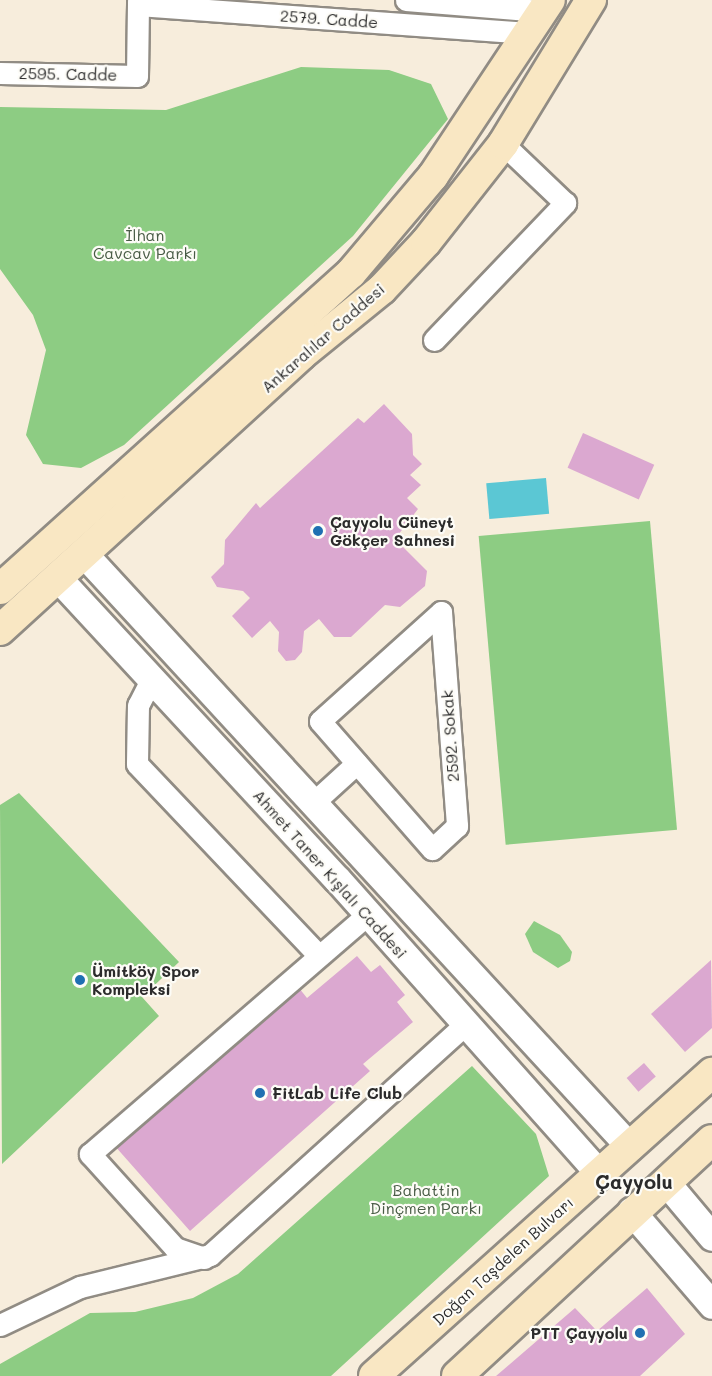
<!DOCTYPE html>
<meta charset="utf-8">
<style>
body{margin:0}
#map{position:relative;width:712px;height:1376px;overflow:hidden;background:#f7eddc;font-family:Mali,sans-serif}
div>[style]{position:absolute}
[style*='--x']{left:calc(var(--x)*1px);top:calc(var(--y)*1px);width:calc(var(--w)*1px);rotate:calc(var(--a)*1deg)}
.green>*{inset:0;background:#8dcc83;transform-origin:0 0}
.water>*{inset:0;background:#5bc7d4;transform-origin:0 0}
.building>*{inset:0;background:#dba8d0;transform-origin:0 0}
.roads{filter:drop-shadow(2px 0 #918c84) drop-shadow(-2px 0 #918c84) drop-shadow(0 2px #918c84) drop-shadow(0 -2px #918c84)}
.minor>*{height:21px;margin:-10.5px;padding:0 10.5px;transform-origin:10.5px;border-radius:10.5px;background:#fff}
.tertiary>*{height:27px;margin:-13.5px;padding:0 13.5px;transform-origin:13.5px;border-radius:13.5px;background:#fff}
.secondary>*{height:30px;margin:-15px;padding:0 15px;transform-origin:15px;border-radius:15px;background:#f9e7c3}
.dots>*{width:16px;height:16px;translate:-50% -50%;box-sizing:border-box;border:3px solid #fdfcf7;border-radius:50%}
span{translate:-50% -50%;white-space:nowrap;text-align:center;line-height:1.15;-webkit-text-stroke:4.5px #fdfcf7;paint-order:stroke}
.street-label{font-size:16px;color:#2b2b2b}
.park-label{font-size:16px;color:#485b45}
.poi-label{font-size:16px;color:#2b2b2b;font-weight:700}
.left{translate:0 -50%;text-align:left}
.right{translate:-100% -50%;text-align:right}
.quarter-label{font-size:20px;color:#2b2b2b;font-weight:700}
</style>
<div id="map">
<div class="green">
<div style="clip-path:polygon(301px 67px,389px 70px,431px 84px,448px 119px,353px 236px,124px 445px,81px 468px,43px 464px,26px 435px,46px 350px,33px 315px,0 269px,0 107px,166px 110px)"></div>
<div style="left:650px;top:521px;width:310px;height:172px;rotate:85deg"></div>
<div style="clip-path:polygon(19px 793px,179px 962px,142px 997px,159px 1016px,2px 1164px,0 805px)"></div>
<div style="clip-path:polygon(534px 921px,560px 935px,572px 952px,570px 961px,558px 968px,533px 952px,525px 934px)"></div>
<div style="clip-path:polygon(472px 1066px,536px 1134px,549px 1176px,331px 1376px,0 1376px,0 1364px,90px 1313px,135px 1312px,193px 1298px,238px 1274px)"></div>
</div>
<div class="water">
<div style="left:546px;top:478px;width:36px;height:60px;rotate:85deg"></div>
</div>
<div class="building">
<div style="clip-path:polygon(384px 404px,412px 434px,413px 455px,422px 464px,410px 475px,421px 485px,407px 498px,418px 509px,395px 539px,427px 571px,425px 586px,400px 607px,385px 605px,351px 637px,334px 637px,319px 619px,304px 631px,302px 652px,295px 660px,286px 661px,278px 651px,279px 632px,270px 621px,252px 638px,232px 616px,250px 598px,243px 591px,217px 587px,211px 577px,224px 564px,225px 540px,256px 503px,260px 508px,358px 418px,364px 423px)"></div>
<div style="left:583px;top:433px;width:78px;height:38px;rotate:24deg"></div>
<div style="clip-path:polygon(357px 956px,371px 972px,380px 965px,405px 995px,397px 1002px,413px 1022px,363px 1064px,370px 1071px,190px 1231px,114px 1145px,299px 988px,307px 998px)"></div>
<div style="clip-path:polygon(711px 960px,712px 1028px,685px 1052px,651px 1014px)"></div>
<div style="left:644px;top:1063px;width:18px;height:23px;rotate:49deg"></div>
<div style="clip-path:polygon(647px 1288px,685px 1334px,640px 1376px,496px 1376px,575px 1308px,597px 1331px)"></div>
</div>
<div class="roads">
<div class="minor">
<div style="--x:406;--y:0;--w:135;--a:4.7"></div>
<div style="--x:138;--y:5;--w:388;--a:4.1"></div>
<div style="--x:0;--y:73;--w:137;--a:1.3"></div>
<div style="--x:137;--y:76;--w:76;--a:-89.2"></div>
<div style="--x:434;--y:340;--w:190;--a:-46.3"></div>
<div style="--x:565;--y:203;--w:86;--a:-136.4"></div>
<div style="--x:441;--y:612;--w:215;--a:85.7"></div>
<div style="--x:457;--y:826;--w:34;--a:137"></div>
<div style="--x:432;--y:849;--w:170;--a:-131.2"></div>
<div style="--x:320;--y:721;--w:163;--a:-42"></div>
<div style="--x:152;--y:678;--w:30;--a:117"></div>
<div style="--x:138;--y:705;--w:59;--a:91"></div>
<div style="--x:137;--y:764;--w:263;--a:46.5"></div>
<div style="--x:313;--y:803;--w:59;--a:-42.3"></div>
<div style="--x:204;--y:1258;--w:31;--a:-161"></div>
<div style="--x:175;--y:1248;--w:127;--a:-132.1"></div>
<div style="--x:90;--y:1154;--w:367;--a:-40.8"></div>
<div style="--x:0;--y:1325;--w:89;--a:-25.4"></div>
<div style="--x:80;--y:1287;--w:134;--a:-13.8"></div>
<div style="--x:210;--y:1255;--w:341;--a:-42.1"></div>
</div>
<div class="tertiary">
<div style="--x:84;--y:554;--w:806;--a:47.36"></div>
<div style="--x:57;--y:577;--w:412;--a:47.2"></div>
<div style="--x:337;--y:879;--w:395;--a:48.3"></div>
<div style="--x:665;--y:1181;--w:73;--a:50"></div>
<div style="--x:631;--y:1211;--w:124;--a:49.2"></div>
</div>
<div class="secondary">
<div style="--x:0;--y:589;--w:472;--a:-42"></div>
<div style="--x:351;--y:273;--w:127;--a:-49.8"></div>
<div style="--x:433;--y:176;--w:211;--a:-56.4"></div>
<div style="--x:0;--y:630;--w:408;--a:-42.4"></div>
<div style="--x:301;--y:355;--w:104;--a:-39.2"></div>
<div style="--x:382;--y:289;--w:64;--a:-46.9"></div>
<div style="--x:426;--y:242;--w:125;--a:-51.8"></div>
<div style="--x:503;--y:144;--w:169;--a:-58.6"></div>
<div style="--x:374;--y:1376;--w:454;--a:-41.9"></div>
<div style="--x:457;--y:1376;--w:347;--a:-42.8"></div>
</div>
</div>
<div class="dots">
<div style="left:318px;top:531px;background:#1f6fb2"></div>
<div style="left:80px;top:980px;background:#1f6fb2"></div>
<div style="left:260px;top:1093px;background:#1f6fb2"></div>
<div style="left:640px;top:1333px;background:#1f6fb2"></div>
</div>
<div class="street-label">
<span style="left:329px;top:19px;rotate:4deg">2579. Cadde</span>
<span style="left:68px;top:74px;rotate:1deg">2595. Cadde</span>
<span style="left:323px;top:338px;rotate:-41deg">Ankaralılar Caddesi</span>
<span style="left:450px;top:736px;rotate:-94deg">2592. Sokak</span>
<span style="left:330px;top:874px;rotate:48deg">Ahmet Taner Kışlalı Caddesi</span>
<span style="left:503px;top:1261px;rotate:-42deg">Doğan Taşdelen Bulvarı</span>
</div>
<div class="park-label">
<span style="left:145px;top:244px">İlhan<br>Cavcav Parkı</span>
<span style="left:426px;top:1199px">Bahattin<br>Dinçmen Parkı</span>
</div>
<div class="poi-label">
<span class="left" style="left:330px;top:531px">Çayyolu Cüneyt<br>Gökçer Sahnesi</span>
<span class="left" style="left:92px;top:980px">Ümitköy Spor<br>Kompleksi</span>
<span class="left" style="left:272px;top:1093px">FitLab Life Club</span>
<span class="right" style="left:628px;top:1333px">PTT Çayyolu</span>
</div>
<div class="quarter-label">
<span style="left:634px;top:1181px">Çayyolu</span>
</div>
</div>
